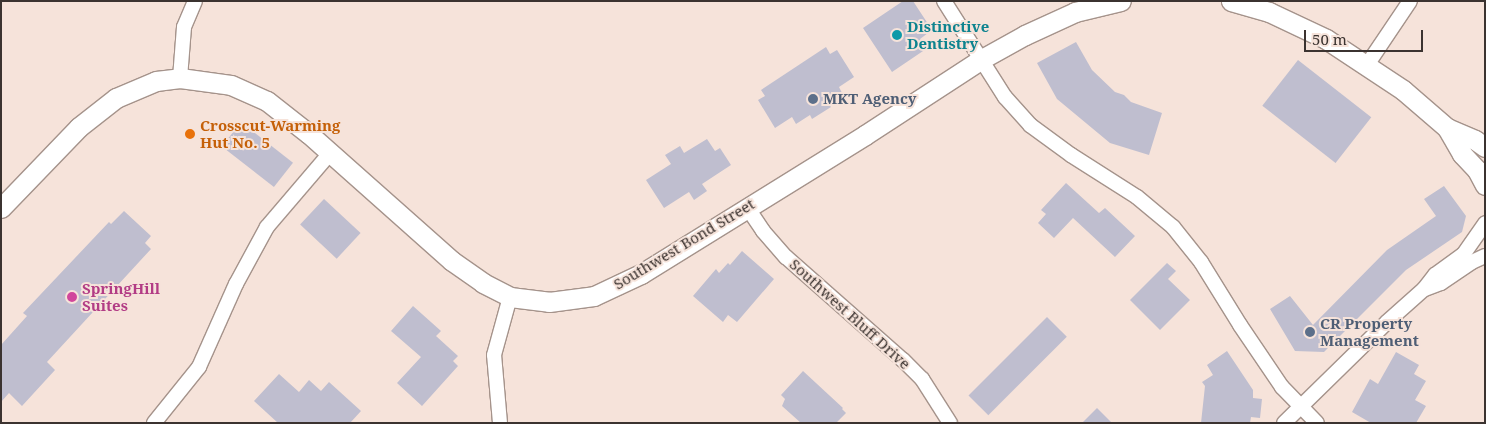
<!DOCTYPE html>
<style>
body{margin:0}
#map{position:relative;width:1486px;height:424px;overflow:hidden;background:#f6e3da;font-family:"Noto Serif",serif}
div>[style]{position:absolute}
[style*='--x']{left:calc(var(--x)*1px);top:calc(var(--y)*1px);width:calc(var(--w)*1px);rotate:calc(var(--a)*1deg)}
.building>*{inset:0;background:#bfbecf;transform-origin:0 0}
.roads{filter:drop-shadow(1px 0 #a5938b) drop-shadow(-1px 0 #a5938b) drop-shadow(0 1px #a5938b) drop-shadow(0 -1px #a5938b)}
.street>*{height:14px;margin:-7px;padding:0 7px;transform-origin:7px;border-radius:7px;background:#fff}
.secondary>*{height:19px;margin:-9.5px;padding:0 9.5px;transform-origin:9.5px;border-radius:9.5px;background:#fff}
.dots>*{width:14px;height:14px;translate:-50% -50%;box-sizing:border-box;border:2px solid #f6e3da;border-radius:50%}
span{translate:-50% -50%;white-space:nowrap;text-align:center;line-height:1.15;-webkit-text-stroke:4px #f6e3da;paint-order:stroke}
.culture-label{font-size:15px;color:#0d838f;font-weight:700}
.left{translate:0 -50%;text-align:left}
.service-label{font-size:15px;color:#4e5e75;font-weight:700}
.food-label{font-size:15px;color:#c56008;font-weight:700}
.street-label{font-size:15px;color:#3b3330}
.hotel-label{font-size:15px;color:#b23c85;font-weight:700}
.frame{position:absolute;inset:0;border:2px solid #3b3330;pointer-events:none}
.scale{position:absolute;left:1304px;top:30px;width:119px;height:22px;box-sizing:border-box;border:2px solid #3b3330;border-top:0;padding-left:6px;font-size:15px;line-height:18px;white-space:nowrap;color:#3b3330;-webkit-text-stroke:4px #f6e3da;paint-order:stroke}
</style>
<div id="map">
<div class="building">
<div style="clip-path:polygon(903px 1px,913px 1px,932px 30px,920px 39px,926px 49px,892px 72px,863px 28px)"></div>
<div style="clip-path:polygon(1076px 42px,1092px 70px,1115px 92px,1124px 95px,1131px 102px,1162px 113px,1149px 155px,1110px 143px,1057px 99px,1037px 63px)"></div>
<div style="clip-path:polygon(826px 47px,830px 54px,837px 50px,854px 77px,839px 87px,843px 95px,829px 104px,831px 107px,812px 119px,810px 115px,796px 124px,792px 117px,775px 128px,758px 100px,765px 96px,761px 90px)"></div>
<div style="left:1298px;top:60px;width:93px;height:58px;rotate:38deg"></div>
<div style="left:241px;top:122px;width:66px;height:31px;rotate:38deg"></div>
<div style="clip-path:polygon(707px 139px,715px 151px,720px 148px,731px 165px,702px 184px,707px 191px,694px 200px,689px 192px,664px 208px,646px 180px,671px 164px,665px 155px,680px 146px,684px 153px)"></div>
<div style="clip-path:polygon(1066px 183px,1099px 213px,1105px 208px,1135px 236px,1115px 257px,1073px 218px,1054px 238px,1038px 223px,1046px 214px,1041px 210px)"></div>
<div style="clip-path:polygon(1444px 186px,1466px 216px,1462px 232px,1406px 270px,1324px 352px,1295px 351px,1270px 309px,1290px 296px,1313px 325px,1387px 250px,1436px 216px,1424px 199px)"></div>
<div style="left:324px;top:199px;width:50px;height:35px;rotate:43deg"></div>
<div style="clip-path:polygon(124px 211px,151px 236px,145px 243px,151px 249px,47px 362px,55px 370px,22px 406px,9px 393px,1px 402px,1px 345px,27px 316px,23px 313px,109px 222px,111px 224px)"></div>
<div style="clip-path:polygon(742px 251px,774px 279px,737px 322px,728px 315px,723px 322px,693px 296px,716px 269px,719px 273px,728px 263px,730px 265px)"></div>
<div style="clip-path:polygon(1167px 263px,1176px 271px,1168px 279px,1190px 300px,1160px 330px,1130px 300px)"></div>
<div style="clip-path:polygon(413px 306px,441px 331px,436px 336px,458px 356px,453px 361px,458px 366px,422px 406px,397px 383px,421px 357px,391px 331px)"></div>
<div style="left:1047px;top:317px;width:28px;height:111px;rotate:45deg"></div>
<div style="clip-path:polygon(1227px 351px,1253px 390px,1253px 398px,1262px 399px,1260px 418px,1251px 417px,1250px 423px,1201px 423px,1205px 386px,1202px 382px,1213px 375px,1207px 365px)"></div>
<div style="clip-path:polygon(1396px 352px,1419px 365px,1414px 374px,1426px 381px,1415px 400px,1426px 406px,1416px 423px,1371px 423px,1352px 412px,1370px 379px,1378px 384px)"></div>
<div style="clip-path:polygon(803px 371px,843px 408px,842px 409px,846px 413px,836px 423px,801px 423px,782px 406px,785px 399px,781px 395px)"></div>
<div style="clip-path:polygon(279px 374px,299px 392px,309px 380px,321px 391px,329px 382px,361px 411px,350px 423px,278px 423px,254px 401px)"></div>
<div style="clip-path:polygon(1097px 408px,1112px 423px,1082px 423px)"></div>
</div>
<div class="roads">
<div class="street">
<div style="--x:944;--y:1;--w:114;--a:57.6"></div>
<div style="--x:1005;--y:97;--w:38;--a:48"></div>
<div style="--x:1030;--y:125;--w:51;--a:36.2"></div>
<div style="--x:1071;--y:155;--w:78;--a:32.5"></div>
<div style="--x:1137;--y:197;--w:47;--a:39.8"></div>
<div style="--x:1173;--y:227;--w:45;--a:51.3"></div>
<div style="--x:1201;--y:262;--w:74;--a:58.2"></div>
<div style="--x:1240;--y:325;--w:75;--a:55.9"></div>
<div style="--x:1282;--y:387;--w:50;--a:45.8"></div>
<div style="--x:1367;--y:65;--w:77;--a:-56.1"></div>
<div style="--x:180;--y:78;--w:51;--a:-85.5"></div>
<div style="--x:184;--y:27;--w:28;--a:-67"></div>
<div style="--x:747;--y:207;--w:29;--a:56"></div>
<div style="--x:763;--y:231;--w:35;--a:49"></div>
<div style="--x:786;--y:257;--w:156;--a:41.4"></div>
<div style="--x:903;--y:360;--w:27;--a:45"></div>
<div style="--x:922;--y:379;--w:52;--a:57.5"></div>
<div style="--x:1425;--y:289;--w:17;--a:-21"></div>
<div style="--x:1441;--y:283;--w:37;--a:-34"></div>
<div style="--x:1472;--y:262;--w:14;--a:-25"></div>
<div style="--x:154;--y:423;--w:72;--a:-51.2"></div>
<div style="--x:199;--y:367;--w:91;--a:-66"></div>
<div style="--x:236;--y:284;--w:65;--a:-61.5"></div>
<div style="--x:267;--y:227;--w:99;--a:-49.5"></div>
<div style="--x:500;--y:423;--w:68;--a:-95"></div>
<div style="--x:494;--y:355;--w:60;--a:-74.6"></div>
<div style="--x:1284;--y:423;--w:144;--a:-44.4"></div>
<div style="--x:1387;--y:322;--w:50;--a:-41.7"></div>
<div style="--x:1424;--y:289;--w:18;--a:-52"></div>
<div style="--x:1435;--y:275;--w:34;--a:-36"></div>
<div style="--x:1463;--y:255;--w:39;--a:-55"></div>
</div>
<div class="secondary">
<div style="--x:1231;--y:1;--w:40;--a:16"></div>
<div style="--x:1269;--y:12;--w:63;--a:25.3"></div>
<div style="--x:1326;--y:39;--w:92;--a:33.5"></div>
<div style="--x:1403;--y:90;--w:58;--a:40.8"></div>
<div style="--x:1447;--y:128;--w:30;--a:60"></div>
<div style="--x:1462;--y:154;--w:22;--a:47"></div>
<div style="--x:1477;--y:170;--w:17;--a:62"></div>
<div style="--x:1447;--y:128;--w:30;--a:23"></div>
<div style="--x:1475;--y:140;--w:12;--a:35"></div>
<div style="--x:1;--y:208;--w:112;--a:-46.1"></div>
<div style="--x:79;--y:127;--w:47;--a:-38.1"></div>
<div style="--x:116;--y:98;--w:43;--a:-23"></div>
<div style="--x:156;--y:81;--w:24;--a:-7"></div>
<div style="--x:180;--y:78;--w:51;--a:7.8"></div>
<div style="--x:231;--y:85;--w:39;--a:24"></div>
<div style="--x:267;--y:101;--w:53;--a:38.2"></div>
<div style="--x:309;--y:134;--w:191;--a:41.6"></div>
<div style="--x:452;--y:261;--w:38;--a:35"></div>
<div style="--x:483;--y:283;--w:30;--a:27"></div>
<div style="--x:510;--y:297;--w:39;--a:7"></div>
<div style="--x:549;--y:302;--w:45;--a:-7.6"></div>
<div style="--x:594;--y:296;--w:52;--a:-25.1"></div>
<div style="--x:641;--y:274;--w:264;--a:-31.8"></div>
<div style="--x:865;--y:135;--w:137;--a:-33.1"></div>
<div style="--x:980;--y:60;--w:51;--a:-29.1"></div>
<div style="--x:1025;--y:35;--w:55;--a:-24.7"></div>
<div style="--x:1075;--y:12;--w:47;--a:-13.4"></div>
</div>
</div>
<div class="dots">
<div style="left:897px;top:35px;background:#0f9aa8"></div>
<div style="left:813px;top:99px;background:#5c6f8a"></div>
<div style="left:190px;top:134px;background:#e8710a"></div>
<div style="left:72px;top:297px;background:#d1479c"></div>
<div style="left:1310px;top:332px;background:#5c6f8a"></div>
</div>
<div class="culture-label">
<span class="left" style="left:907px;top:35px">Distinctive<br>Dentistry</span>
</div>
<div class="service-label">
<span class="left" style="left:823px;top:99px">MKT Agency</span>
<span class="left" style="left:1320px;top:332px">CR Property<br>Management</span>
</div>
<div class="food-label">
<span class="left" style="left:200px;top:134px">Crosscut-Warming<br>Hut No. 5</span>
</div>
<div class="street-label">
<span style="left:684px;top:244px;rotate:-31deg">Southwest Bond Street</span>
<span style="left:850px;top:314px;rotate:42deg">Southwest Bluff Drive</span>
</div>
<div class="hotel-label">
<span class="left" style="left:82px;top:297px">SpringHill<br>Suites</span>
</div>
<div class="frame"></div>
<div class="scale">50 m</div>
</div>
